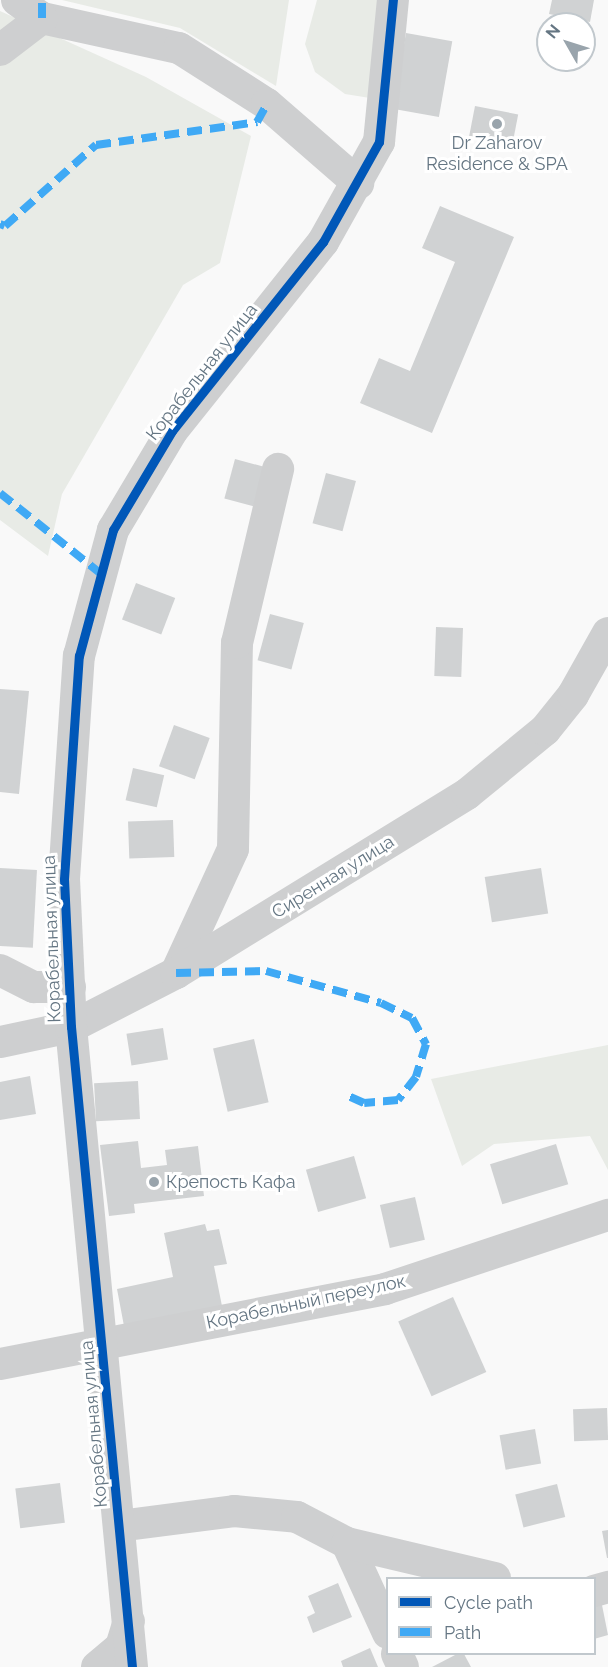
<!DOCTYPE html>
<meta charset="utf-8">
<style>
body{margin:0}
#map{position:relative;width:608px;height:1667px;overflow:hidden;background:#f9f9f9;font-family:Raleway,sans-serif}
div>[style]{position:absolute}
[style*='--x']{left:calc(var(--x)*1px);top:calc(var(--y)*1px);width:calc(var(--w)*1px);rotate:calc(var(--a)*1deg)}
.green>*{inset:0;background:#e8ebe6}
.building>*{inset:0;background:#d0d2d3;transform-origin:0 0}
.minor>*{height:32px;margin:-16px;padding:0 16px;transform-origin:16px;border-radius:16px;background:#cecfd0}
.quiet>*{height:8px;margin-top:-4px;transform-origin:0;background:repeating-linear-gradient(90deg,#3fa9f5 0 15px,transparent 0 23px)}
.cycleway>*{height:9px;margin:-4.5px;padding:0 4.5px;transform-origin:4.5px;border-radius:4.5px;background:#0057b8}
.dots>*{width:16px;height:16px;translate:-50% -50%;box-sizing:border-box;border:3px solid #fff;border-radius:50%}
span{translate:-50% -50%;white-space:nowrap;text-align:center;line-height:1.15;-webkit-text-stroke:6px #fff;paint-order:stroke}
.poi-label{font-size:18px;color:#657683}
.left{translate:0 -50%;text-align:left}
.street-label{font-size:18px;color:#657683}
.legend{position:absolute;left:386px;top:1577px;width:210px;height:78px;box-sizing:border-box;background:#fff;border:2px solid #c1c8cd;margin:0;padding:8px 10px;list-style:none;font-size:18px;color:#657683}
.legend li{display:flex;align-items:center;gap:12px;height:30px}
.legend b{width:30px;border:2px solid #c1c8cd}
.north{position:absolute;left:536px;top:12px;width:60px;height:60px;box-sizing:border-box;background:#fff;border:2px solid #c1c8cd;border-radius:50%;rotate:309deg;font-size:16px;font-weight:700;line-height:24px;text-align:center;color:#657683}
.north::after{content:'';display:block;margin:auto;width:21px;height:27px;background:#99a4ac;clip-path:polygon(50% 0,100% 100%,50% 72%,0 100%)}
</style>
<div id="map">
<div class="green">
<div style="clip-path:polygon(62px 0,289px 0,276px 86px,180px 28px)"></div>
<div style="clip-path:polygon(317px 0,383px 0,370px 98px,345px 94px,315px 72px,305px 44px)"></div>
<div style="clip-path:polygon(0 11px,146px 77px,251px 136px,220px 263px,183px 285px,62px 494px,48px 556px,0 520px)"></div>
<div style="clip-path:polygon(608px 1045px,608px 1170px,590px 1136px,494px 1144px,462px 1166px,431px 1079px)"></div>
</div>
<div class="building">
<div style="clip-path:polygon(552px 0,594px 0,590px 22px,549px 14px)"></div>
<div style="left:406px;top:33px;width:47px;height:77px;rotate:10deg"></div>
<div style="left:475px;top:106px;width:44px;height:32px;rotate:11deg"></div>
<div style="clip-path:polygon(440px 206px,514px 237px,432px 433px,360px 403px,379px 358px,410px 371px,455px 262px,422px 248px)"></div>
<div style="left:235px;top:459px;width:30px;height:41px;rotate:15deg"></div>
<div style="left:326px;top:473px;width:31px;height:52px;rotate:15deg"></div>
<div style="left:136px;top:583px;width:42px;height:39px;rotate:21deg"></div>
<div style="left:270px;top:614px;width:35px;height:48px;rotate:15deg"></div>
<div style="left:436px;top:627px;width:27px;height:49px;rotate:2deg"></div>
<div style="clip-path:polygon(0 689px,29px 691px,19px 794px,0 792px)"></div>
<div style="left:174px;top:725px;width:38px;height:44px;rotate:20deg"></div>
<div style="left:133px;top:768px;width:32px;height:33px;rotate:13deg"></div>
<div style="left:173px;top:820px;width:37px;height:45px;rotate:88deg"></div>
<div style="left:0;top:868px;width:37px;height:78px;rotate:3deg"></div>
<div style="left:541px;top:868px;width:46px;height:57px;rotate:81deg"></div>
<div style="left:163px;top:1028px;width:32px;height:37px;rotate:81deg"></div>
<div style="left:254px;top:1039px;width:65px;height:42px;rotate:77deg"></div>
<div style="clip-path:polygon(30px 1076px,36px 1114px,0 1120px,0 1082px)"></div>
<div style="left:138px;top:1081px;width:38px;height:44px;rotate:87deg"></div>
<div style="clip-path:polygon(138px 1141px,141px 1168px,167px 1165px,165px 1150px,198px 1146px,204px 1196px,134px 1204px,135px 1213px,109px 1216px,100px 1145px)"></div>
<div style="left:556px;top:1144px;width:42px;height:69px;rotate:73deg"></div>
<div style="left:354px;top:1156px;width:44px;height:50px;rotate:74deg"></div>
<div style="left:415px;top:1197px;width:44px;height:36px;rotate:77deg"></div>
<div style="clip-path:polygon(205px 1224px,207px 1231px,219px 1229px,227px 1264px,214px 1266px,222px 1306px,124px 1326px,117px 1289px,173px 1277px,164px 1233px)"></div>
<div style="left:453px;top:1297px;width:82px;height:60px;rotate:66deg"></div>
<div style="left:607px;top:1408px;width:32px;height:34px;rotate:88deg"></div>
<div style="left:535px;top:1429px;width:35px;height:36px;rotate:80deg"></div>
<div style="left:60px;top:1483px;width:40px;height:45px;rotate:83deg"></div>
<div style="left:557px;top:1484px;width:34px;height:43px;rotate:76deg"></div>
<div style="clip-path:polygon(608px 1530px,608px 1558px,607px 1558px,602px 1531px)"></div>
<div style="clip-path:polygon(338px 1583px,352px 1617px,313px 1633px,307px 1617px,315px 1613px,308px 1596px)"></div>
<div style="clip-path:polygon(602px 1605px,608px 1635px,594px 1639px,594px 1606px)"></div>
<div style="clip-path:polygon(370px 1648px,378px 1667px,343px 1667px,341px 1661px)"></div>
<div style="clip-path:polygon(457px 1654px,464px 1654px,471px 1667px,432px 1667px)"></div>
</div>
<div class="minor">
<div style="--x:17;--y:0;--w:31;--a:36"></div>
<div style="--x:42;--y:18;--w:140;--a:12.4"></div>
<div style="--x:179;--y:48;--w:104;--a:32.5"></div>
<div style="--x:267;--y:104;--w:121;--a:41"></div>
<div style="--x:0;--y:50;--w:53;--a:-37.3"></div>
<div style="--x:0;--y:970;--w:38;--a:27"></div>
<div style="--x:34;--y:987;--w:36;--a:0"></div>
<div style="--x:176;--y:973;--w:136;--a:-65.3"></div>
<div style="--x:233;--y:849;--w:206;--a:-88.9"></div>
<div style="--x:237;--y:643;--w:179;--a:-76.7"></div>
<div style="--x:0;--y:1042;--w:73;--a:-11.9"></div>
<div style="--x:71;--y:1027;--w:118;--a:-27.2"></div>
<div style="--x:176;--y:973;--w:342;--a:-31.6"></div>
<div style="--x:467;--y:794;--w:101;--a:-39.4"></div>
<div style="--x:545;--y:730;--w:45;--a:-51.3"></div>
<div style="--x:573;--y:695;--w:71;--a:-60.6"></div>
<div style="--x:0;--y:1364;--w:392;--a:-11"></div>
<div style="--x:385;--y:1289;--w:235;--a:-18.4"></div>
<div style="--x:119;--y:1526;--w:116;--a:-7.4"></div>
<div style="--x:234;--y:1511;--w:63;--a:5.4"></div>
<div style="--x:297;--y:1517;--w:56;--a:27.5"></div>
<div style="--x:347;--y:1543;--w:99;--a:65.5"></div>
<div style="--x:347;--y:1543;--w:152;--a:13.3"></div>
<div style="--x:594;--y:1591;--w:15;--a:-16"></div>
<div style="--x:397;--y:1654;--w:14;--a:65"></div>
<div style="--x:97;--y:1667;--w:31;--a:-40"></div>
<div style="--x:121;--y:1647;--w:27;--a:-73"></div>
<div style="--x:132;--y:1667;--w:643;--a:-95.44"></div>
<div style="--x:71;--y:1027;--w:148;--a:-92.7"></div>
<div style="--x:64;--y:879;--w:224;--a:-86.2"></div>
<div style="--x:79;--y:656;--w:131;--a:-74.9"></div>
<div style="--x:113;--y:530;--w:115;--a:-59.2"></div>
<div style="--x:172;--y:431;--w:242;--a:-51.4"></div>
<div style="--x:323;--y:242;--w:115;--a:-60.8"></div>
<div style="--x:379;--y:142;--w:143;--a:-84.4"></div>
</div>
<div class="quiet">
<div style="--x:42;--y:18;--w:18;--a:-90"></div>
<div style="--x:0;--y:224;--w:5;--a:22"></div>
<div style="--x:5;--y:226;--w:122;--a:-41.7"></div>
<div style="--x:96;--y:145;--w:163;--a:-8.1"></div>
<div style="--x:257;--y:122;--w:21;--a:-61"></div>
<div style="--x:0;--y:493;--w:129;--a:38.7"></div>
<div style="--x:176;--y:973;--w:90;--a:-1.3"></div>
<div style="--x:266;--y:971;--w:119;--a:15.5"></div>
<div style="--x:381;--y:1003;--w:34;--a:26"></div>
<div style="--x:412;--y:1018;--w:30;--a:62"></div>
<div style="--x:426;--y:1044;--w:34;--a:107"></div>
<div style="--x:416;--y:1077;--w:29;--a:128"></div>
<div style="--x:398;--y:1100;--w:34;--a:175"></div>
<div style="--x:364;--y:1103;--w:20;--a:-156"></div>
</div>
<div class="cycleway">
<div style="--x:132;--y:1667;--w:643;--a:-95.44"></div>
<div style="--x:71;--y:1027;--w:148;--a:-92.7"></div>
<div style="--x:64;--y:879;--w:224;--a:-86.2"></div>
<div style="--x:79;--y:656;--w:131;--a:-74.9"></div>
<div style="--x:113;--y:530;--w:115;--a:-59.2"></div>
<div style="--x:172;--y:431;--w:242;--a:-51.4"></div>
<div style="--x:323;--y:242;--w:115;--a:-60.8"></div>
<div style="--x:379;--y:142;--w:143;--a:-84.4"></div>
</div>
<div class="dots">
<div style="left:497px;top:124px;background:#99a4ac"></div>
<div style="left:154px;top:1182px;background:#99a4ac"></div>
</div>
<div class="poi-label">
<span style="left:497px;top:154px">Dr Zaharov<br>Residence &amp; SPA</span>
<span class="left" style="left:166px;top:1182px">Крепость Кафа</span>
</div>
<div class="street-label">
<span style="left:202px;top:372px;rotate:-52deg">Корабельная улица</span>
<span style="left:333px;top:877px;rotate:-32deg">Сиренная улица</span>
<span style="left:52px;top:939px;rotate:-92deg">Корабельная улица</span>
<span style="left:306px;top:1302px;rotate:-12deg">Корабельный переулок</span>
<span style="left:94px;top:1424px;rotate:-95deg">Корабельная улица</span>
</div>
<ul class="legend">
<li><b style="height:8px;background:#0057b8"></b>Cycle path</li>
<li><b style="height:8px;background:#3fa9f5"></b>Path</li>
</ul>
<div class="north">N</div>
</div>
